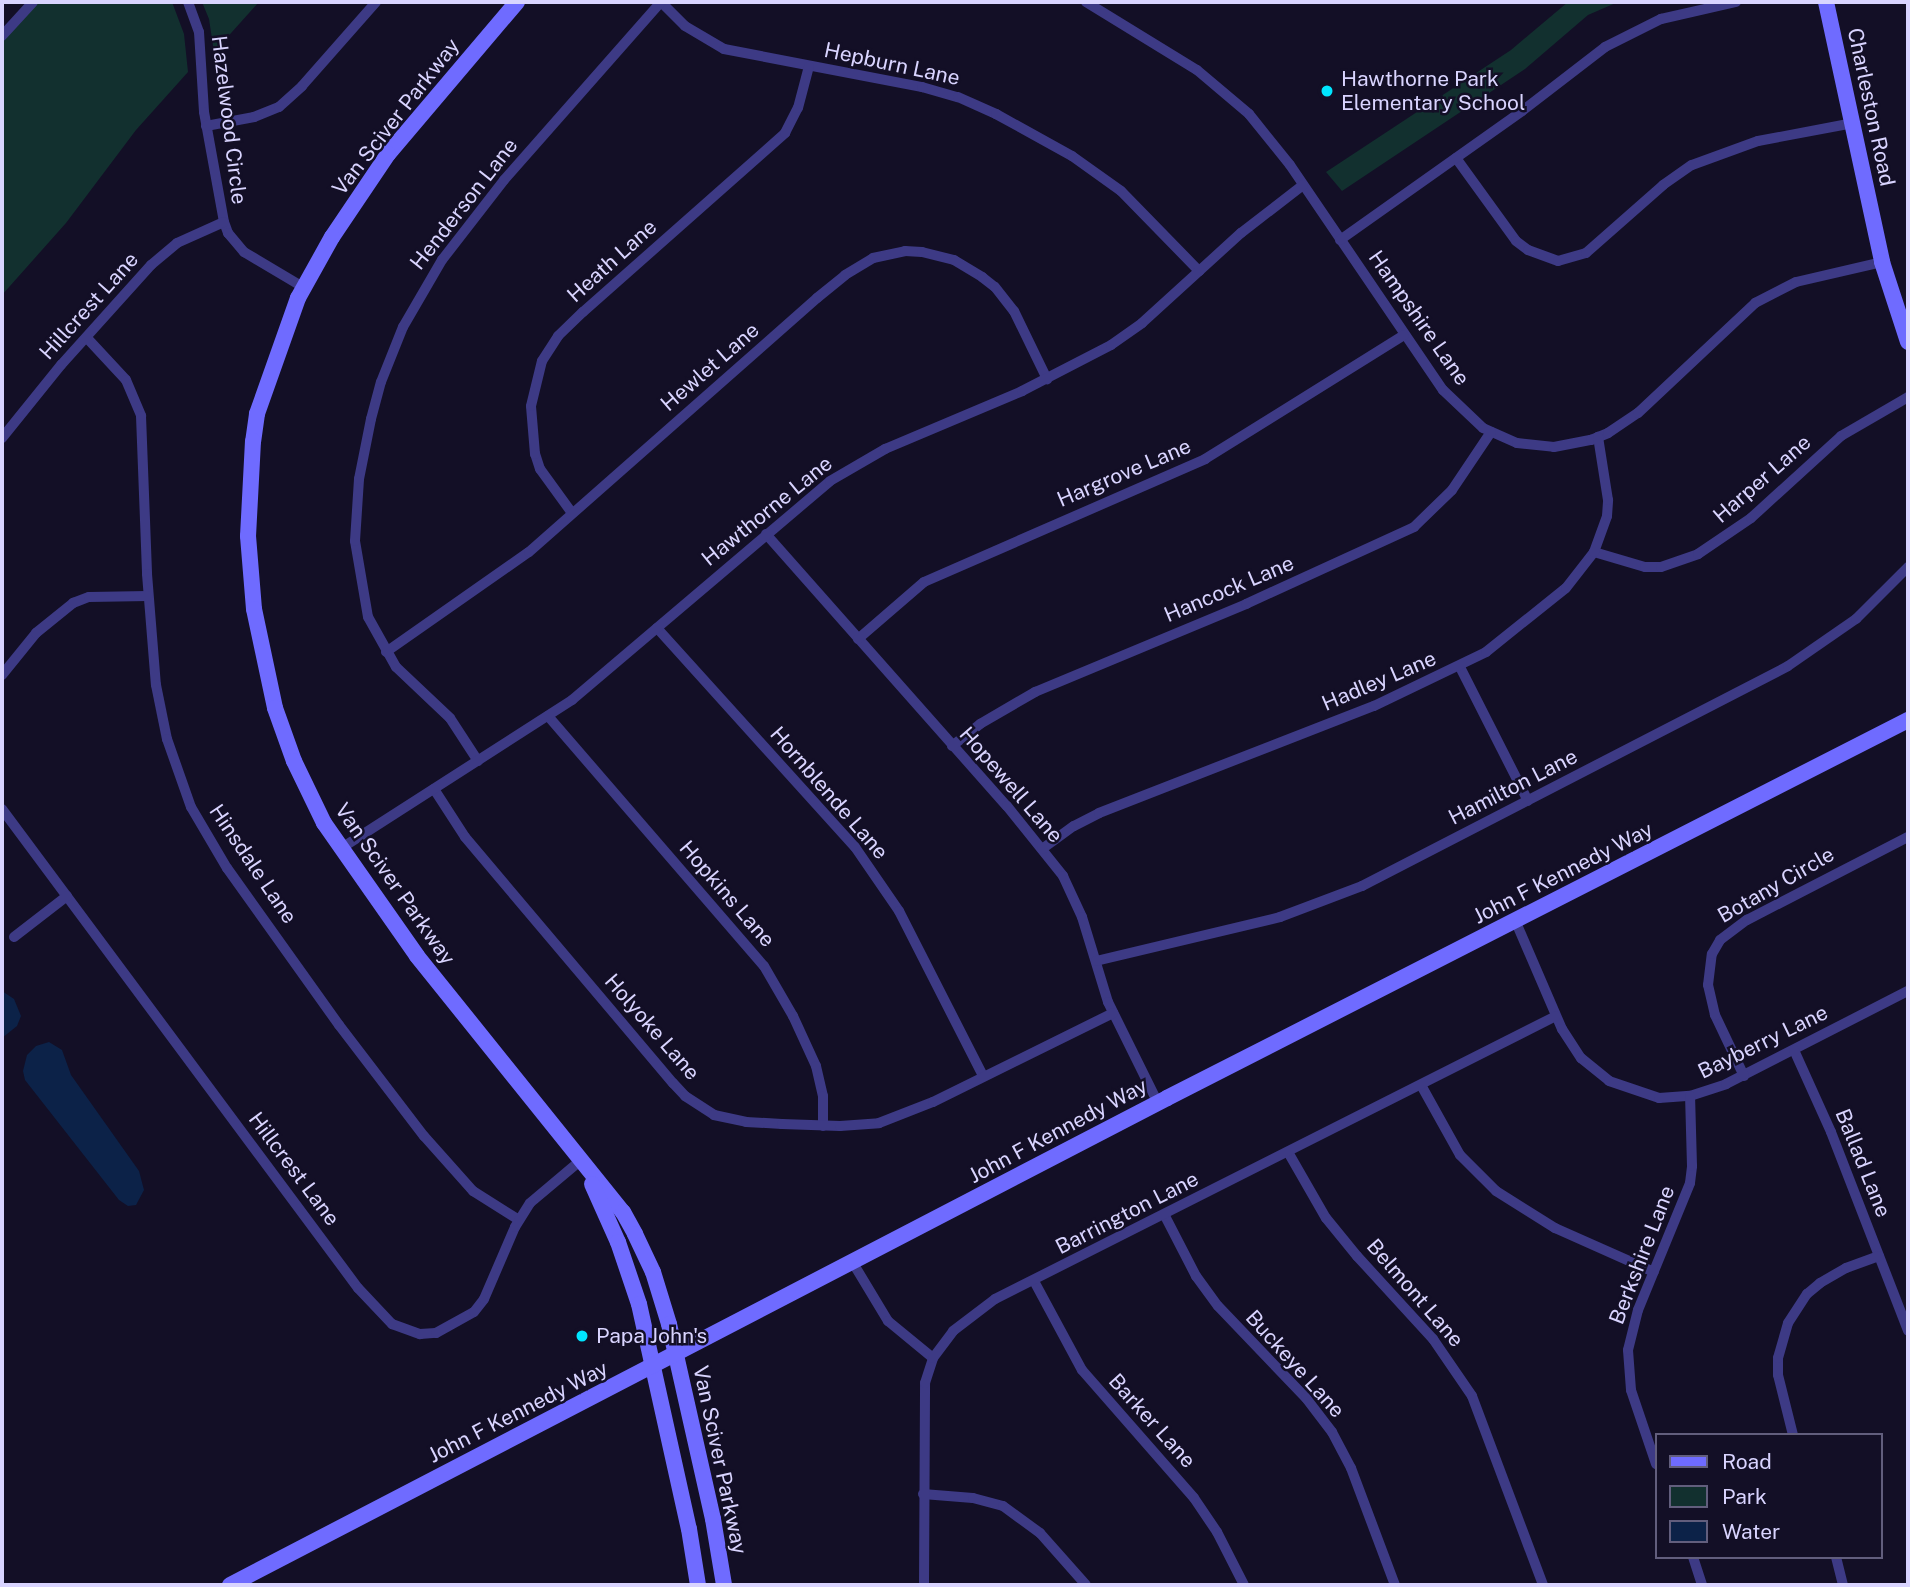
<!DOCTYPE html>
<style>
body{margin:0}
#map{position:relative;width:1910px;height:1587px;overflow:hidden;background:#130f26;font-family:"Public Sans",sans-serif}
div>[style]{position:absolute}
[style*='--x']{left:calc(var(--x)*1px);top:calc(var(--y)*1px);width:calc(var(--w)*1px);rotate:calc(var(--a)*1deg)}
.green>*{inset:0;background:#12302f}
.water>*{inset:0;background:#0c2248}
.street>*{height:10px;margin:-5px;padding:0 5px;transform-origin:5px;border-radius:5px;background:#3d3a85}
.secondary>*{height:16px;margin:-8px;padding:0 8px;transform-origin:8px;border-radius:8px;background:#6f6bff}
.dots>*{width:19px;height:19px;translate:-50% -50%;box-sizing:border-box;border:4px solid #130f26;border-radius:50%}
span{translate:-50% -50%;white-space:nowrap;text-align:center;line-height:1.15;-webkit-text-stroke:5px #130f26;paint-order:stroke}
.street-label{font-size:21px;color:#d9d4ff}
.poi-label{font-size:21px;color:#d9d4ff}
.left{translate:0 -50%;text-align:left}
.frame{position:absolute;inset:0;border:4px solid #d9d4ff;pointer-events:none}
.legend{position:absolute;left:1655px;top:1433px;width:228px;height:126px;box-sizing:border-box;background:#130f26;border:2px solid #625e7d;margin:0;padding:9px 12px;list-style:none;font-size:21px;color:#d9d4ff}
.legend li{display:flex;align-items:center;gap:14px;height:35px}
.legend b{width:35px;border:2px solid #625e7d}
</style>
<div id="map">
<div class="green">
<div style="clip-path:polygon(34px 2px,172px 2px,184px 34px,188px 72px,136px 130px,66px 223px,2px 295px,2px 36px)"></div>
<div style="clip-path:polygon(202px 2px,259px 2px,214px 52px,209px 19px)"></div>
<div style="clip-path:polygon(1568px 2px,1618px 2px,1588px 15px,1525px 69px,1342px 191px,1326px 172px,1511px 50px)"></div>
</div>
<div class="water">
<div style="clip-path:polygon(2px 991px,14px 999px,21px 1016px,17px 1026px,2px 1038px)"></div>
<div style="clip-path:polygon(49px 1042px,62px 1050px,71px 1075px,139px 1171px,144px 1190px,136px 1205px,128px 1206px,119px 1200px,25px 1080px,23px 1071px,27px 1055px,36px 1046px)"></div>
</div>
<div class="street">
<div style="--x:188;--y:2;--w:32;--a:70"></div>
<div style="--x:199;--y:32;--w:80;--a:86.4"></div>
<div style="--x:204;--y:112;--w:112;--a:79.7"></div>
<div style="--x:224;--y:222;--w:12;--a:70"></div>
<div style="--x:228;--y:233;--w:25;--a:50"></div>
<div style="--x:244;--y:252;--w:69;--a:30.7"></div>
<div style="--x:661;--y:2;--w:34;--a:45"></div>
<div style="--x:685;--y:26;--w:45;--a:30.5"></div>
<div style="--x:724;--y:49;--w:202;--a:10.9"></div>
<div style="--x:922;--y:87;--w:37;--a:16"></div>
<div style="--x:958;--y:97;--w:42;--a:24.1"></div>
<div style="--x:996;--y:114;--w:87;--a:28.9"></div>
<div style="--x:1072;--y:156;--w:60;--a:35.5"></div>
<div style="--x:1121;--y:191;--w:112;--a:45.7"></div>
<div style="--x:1086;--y:2;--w:130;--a:31.5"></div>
<div style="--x:1197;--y:70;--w:68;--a:40.2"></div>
<div style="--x:1249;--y:114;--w:65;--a:51.2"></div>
<div style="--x:1290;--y:165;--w:272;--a:55.8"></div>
<div style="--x:1443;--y:390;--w:55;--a:43.5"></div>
<div style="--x:1483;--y:428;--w:37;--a:24"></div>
<div style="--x:1517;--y:443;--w:37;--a:6"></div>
<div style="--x:1554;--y:447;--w:38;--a:-11"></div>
<div style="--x:1591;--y:440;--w:18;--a:-22"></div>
<div style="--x:1608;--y:433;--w:36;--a:-34"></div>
<div style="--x:1638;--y:413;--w:161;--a:-43.2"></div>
<div style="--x:1755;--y:303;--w:46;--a:-27.1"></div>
<div style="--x:1796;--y:282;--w:88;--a:-13.1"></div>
<div style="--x:2;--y:36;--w:46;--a:-47.6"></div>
<div style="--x:206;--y:126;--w:49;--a:-10.6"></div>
<div style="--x:254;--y:117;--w:27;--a:-22"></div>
<div style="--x:279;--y:107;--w:31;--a:-42"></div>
<div style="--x:302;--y:86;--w:112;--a:-48.6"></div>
<div style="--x:1456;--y:158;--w:102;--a:54.1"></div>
<div style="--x:1516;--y:241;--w:15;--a:37"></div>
<div style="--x:1528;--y:250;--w:32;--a:20"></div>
<div style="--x:1558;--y:261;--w:29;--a:-16"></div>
<div style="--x:1586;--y:253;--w:103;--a:-41.4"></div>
<div style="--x:1663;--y:185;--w:35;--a:-35"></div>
<div style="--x:1692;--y:165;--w:70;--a:-20"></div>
<div style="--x:1758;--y:141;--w:97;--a:-10.7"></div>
<div style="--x:1340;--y:240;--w:223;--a:-35.3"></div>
<div style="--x:1522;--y:111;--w:105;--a:-37.6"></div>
<div style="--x:1605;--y:47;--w:63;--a:-26.6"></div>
<div style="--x:1661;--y:19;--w:77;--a:-12.8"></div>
<div style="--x:87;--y:338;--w:57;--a:47.1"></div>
<div style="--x:126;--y:380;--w:39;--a:67"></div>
<div style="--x:141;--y:416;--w:158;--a:87.8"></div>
<div style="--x:147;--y:574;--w:111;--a:85.4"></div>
<div style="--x:156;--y:685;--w:55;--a:78.5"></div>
<div style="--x:167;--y:739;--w:72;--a:70.6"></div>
<div style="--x:191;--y:807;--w:71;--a:59.5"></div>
<div style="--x:227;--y:868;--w:193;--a:54.5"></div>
<div style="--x:339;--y:1025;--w:140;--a:52.6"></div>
<div style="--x:424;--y:1136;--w:74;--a:48.3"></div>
<div style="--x:473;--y:1191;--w:54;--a:32.2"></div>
<div style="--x:2;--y:438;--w:94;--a:-51.1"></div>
<div style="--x:61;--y:365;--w:135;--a:-48"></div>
<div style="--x:151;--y:265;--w:34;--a:-40"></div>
<div style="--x:177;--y:243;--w:51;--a:-24.1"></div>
<div style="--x:572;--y:513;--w:54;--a:-126"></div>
<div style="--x:540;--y:469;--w:16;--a:-108"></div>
<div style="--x:535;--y:454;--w:48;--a:-94.8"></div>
<div style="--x:531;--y:406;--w:46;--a:-76.3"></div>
<div style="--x:542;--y:361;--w:30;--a:-57"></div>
<div style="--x:558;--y:336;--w:35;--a:-44"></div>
<div style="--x:583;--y:312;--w:270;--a:-41.5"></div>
<div style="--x:785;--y:133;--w:28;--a:-63"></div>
<div style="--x:798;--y:108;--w:43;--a:-75.3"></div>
<div style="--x:766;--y:534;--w:363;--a:48.5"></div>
<div style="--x:1007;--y:806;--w:90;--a:51.3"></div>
<div style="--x:1063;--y:876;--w:45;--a:65.1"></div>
<div style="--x:1082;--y:917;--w:89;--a:73"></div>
<div style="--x:1108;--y:1002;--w:113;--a:63.7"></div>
<div style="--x:1594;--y:552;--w:53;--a:16.4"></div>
<div style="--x:1645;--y:567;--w:16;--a:0"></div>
<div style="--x:1661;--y:567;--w:39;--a:-19"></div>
<div style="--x:1698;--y:554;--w:64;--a:-34.2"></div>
<div style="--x:1751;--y:518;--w:122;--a:-42.3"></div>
<div style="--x:1841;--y:436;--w:78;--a:-30.2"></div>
<div style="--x:657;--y:628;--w:295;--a:47.9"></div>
<div style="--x:855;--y:847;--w:78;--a:55.5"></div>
<div style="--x:899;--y:911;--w:185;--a:63"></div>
<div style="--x:858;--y:639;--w:87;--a:-40.8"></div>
<div style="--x:924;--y:582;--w:307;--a:-23.6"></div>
<div style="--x:1205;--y:459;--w:234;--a:-31.9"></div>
<div style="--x:386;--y:652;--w:174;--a:-35"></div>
<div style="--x:529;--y:552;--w:384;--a:-41.4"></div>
<div style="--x:817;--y:298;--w:36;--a:-39"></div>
<div style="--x:845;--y:275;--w:33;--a:-31"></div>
<div style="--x:873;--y:258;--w:33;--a:-12"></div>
<div style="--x:905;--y:251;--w:17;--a:3"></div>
<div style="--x:922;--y:252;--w:33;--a:14"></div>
<div style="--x:954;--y:260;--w:33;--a:31"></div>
<div style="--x:982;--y:277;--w:16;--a:38"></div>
<div style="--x:995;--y:287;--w:31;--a:52"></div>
<div style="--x:1014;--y:311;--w:76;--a:64.1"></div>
<div style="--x:1460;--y:667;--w:150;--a:63.1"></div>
<div style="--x:2;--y:675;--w:54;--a:-51"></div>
<div style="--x:36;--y:633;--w:48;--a:-39"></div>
<div style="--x:73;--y:603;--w:17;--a:-21"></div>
<div style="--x:89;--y:597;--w:59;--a:-1"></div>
<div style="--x:548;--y:716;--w:330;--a:49.2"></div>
<div style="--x:764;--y:966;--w:58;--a:59.9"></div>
<div style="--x:793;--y:1016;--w:55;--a:65.3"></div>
<div style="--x:816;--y:1066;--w:31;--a:77"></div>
<div style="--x:823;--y:1096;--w:30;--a:90"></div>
<div style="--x:952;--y:746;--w:36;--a:-38"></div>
<div style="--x:980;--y:724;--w:64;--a:-30.2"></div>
<div style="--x:1035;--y:692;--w:229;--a:-22.6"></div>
<div style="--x:1246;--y:604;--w:185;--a:-24.6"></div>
<div style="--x:1414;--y:527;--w:53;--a:-44.2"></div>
<div style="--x:1452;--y:490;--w:70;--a:-56.1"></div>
<div style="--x:478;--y:761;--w:51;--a:-123.1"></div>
<div style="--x:450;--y:718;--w:74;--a:-136.6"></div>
<div style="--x:396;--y:667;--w:57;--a:-119.2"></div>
<div style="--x:368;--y:617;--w:77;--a:-99.7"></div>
<div style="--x:355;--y:541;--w:62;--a:-86.3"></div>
<div style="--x:359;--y:479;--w:61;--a:-78.7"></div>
<div style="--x:371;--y:419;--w:38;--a:-75"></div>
<div style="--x:381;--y:382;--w:59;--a:-68.2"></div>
<div style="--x:403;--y:327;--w:78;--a:-59.8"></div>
<div style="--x:442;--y:260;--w:101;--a:-52.2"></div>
<div style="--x:504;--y:180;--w:237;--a:-48.6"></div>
<div style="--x:434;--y:789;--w:57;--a:57.1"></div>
<div style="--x:465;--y:837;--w:322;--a:49.8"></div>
<div style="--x:673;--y:1083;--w:18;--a:47"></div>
<div style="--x:685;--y:1096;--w:35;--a:33"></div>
<div style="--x:714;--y:1115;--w:33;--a:12"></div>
<div style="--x:746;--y:1122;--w:36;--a:3"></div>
<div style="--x:782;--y:1124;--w:58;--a:2"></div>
<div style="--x:840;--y:1126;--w:39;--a:-4"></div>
<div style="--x:879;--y:1123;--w:58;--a:-21.3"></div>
<div style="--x:933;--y:1102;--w:201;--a:-26.3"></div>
<div style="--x:2;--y:809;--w:597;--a:53.38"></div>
<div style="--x:358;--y:1288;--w:50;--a:46.6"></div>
<div style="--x:392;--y:1324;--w:30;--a:20"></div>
<div style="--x:420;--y:1334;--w:16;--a:-4"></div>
<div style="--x:436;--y:1333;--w:43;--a:-28.9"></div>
<div style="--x:474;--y:1312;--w:16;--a:-52"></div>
<div style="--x:484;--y:1299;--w:78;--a:-66.7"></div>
<div style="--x:515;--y:1227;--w:28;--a:-58"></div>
<div style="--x:530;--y:1203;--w:67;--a:-40.1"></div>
<div style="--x:340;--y:849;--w:276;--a:-32.7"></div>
<div style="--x:572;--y:700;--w:338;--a:-40.3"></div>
<div style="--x:830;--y:481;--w:64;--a:-30.2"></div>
<div style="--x:885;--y:449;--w:149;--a:-22.9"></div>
<div style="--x:1022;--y:391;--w:100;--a:-27.3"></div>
<div style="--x:1111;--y:345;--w:38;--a:-35"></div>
<div style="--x:1142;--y:323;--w:134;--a:-42.3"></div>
<div style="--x:1241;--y:233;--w:78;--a:-37.7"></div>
<div style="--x:1042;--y:849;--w:39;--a:-36"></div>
<div style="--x:1074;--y:826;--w:28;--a:-27"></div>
<div style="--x:1099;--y:813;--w:295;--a:-21.3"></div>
<div style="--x:1374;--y:706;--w:124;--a:-25.7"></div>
<div style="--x:1486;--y:652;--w:102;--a:-38.7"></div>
<div style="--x:1566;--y:588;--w:46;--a:-52.1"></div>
<div style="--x:1594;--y:552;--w:38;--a:-70"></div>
<div style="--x:1607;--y:516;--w:16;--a:-86"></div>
<div style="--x:1608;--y:500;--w:64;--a:-99"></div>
<div style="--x:1515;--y:920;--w:119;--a:66.7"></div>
<div style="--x:1562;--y:1029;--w:35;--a:57"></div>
<div style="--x:1581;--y:1058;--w:36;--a:39"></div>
<div style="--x:1609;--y:1081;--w:53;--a:18.8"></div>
<div style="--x:1659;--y:1098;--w:31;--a:-4"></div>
<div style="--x:1690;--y:1096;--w:38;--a:-18"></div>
<div style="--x:1726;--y:1084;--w:204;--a:-27.1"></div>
<div style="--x:14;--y:937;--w:67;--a:-37.7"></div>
<div style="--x:1096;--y:961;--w:189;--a:-13.4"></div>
<div style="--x:1280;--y:917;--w:88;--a:-20.7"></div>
<div style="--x:1362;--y:886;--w:479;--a:-27.3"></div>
<div style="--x:1788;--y:666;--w:83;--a:-34.7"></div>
<div style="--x:1856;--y:619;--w:74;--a:-45"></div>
<div style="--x:1794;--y:1050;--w:90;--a:65.7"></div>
<div style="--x:1831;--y:1132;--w:213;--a:68.8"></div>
<div style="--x:1744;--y:1076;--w:68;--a:-115.4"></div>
<div style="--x:1715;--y:1015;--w:31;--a:-103"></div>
<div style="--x:1708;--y:985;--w:31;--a:-83"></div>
<div style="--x:1712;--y:954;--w:16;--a:-60"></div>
<div style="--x:1720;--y:940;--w:34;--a:-37"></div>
<div style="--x:1747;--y:920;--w:181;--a:-27.3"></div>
<div style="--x:1421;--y:1085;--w:80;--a:60.9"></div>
<div style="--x:1460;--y:1155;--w:51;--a:45"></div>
<div style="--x:1496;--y:1191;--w:70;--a:32.1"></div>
<div style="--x:1555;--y:1228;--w:108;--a:24"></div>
<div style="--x:1288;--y:1152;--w:76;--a:60.1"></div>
<div style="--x:1326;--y:1218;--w:49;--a:50.8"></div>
<div style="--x:1357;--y:1256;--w:113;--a:47.5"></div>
<div style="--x:1433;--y:1339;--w:69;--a:55.6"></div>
<div style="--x:1472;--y:1396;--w:202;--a:69.4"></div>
<div style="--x:1165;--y:1216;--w:68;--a:62.7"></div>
<div style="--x:1196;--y:1276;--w:37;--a:54"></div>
<div style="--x:1218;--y:1306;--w:127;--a:46.3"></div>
<div style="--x:1306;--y:1398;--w:43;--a:52.6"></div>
<div style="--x:1332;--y:1432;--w:41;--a:62.2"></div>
<div style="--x:1351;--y:1468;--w:125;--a:69.4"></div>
<div style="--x:853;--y:1263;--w:68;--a:58.9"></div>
<div style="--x:888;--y:1321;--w:58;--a:39.4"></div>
<div style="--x:1034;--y:1281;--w:101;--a:61.7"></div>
<div style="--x:1082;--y:1370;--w:170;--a:48.8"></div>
<div style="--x:1194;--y:1498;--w:41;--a:55.9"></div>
<div style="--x:1217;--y:1532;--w:59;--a:63"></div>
<div style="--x:1793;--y:1435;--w:62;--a:-104"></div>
<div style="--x:1778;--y:1375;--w:17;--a:-90"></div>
<div style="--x:1778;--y:1358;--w:36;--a:-74"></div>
<div style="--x:1788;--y:1323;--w:35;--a:-57"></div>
<div style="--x:1807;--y:1294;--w:17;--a:-40"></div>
<div style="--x:1820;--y:1283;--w:30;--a:-30"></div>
<div style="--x:1846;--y:1268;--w:35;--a:-20"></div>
<div style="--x:1656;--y:1464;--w:78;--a:-108.7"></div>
<div style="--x:1631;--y:1390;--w:40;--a:-94.3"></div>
<div style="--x:1628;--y:1350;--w:41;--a:-76"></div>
<div style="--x:1638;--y:1310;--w:137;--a:-67.7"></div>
<div style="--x:1690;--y:1183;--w:17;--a:-83"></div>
<div style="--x:1692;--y:1166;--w:70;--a:-91.6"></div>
<div style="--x:923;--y:1494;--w:50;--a:4.6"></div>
<div style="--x:973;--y:1498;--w:31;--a:15"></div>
<div style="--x:1003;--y:1506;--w:46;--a:36.1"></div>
<div style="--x:1040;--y:1533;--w:69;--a:48.5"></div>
<div style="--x:1693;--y:1557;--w:29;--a:72"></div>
<div style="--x:1836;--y:1557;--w:29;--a:76"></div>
<div style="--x:924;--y:1585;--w:202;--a:-89.7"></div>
<div style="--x:925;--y:1383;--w:26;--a:-72"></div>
<div style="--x:933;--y:1358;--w:34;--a:-53"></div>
<div style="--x:953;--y:1331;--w:53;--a:-37.3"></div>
<div style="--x:995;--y:1299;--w:628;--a:-26.77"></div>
</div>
<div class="secondary">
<div style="--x:517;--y:2;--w:199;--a:130.3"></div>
<div style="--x:388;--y:154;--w:100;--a:124"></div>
<div style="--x:332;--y:237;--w:70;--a:119.1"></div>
<div style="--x:298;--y:298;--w:123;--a:109.5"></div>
<div style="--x:257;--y:414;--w:27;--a:98"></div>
<div style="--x:253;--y:441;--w:95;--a:93"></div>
<div style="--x:248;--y:536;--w:73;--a:85.3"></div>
<div style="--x:254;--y:609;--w:101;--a:78"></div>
<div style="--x:275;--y:708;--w:56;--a:70.3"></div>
<div style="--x:294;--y:761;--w:69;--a:64.2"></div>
<div style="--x:324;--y:823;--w:162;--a:55"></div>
<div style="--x:417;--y:956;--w:329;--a:51.2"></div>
<div style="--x:623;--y:1212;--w:25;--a:61"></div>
<div style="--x:635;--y:1234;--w:42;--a:64.7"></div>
<div style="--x:653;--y:1272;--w:54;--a:72.9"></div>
<div style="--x:669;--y:1324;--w:200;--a:77.3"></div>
<div style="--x:713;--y:1519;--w:67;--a:80.5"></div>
<div style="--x:1826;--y:2;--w:266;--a:77.8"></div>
<div style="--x:1882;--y:262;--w:84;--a:72"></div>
<div style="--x:592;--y:1184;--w:64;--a:65.9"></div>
<div style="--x:618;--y:1242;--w:65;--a:71.3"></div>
<div style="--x:639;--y:1304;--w:230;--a:77.5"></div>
<div style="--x:689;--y:1529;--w:57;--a:80.9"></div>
<div style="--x:230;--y:1585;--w:1056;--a:-27.46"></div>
<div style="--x:1167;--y:1098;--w:832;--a:-27.03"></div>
</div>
<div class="dots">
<div style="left:1327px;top:91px;background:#00e5ff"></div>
<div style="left:582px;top:1336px;background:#00e5ff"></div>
</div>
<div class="street-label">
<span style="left:892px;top:64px;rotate:12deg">Hepburn Lane</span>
<span style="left:1871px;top:107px;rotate:78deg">Charleston Road</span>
<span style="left:396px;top:117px;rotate:-52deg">Van Sciver Parkway</span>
<span style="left:229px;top:120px;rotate:83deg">Hazelwood Circle</span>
<span style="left:464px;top:204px;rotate:-52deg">Henderson Lane</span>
<span style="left:612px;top:261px;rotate:-42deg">Heath Lane</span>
<span style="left:89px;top:306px;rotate:-48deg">Hillcrest Lane</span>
<span style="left:1419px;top:318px;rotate:55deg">Hampshire Lane</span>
<span style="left:710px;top:367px;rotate:-41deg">Hewlet Lane</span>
<span style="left:1124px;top:473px;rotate:-23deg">Hargrove Lane</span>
<span style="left:1762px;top:479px;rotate:-41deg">Harper Lane</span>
<span style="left:767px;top:511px;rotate:-39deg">Hawthorne Lane</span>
<span style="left:1229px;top:589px;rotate:-23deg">Hancock Lane</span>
<span style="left:1379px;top:681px;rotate:-23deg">Hadley Lane</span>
<span style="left:1011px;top:785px;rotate:49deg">Hopewell Lane</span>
<span style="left:1513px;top:787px;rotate:-27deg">Hamilton Lane</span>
<span style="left:829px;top:793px;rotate:49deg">Hornblende Lane</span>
<span style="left:253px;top:864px;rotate:56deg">Hinsdale Lane</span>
<span style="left:1563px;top:873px;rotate:-27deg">John F Kennedy Way</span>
<span style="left:395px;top:884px;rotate:55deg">Van Sciver Parkway</span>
<span style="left:1776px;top:885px;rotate:-30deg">Botany Circle</span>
<span style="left:727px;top:894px;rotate:49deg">Hopkins Lane</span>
<span style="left:652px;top:1027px;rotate:49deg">Holyoke Lane</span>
<span style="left:1763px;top:1042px;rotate:-26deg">Bayberry Lane</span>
<span style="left:1058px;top:1131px;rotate:-28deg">John F Kennedy Way</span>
<span style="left:1863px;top:1163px;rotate:68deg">Ballad Lane</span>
<span style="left:294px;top:1169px;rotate:53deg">Hillcrest Lane</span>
<span style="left:1127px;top:1213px;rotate:-27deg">Barrington Lane</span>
<span style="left:1642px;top:1255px;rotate:-69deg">Berkshire Lane</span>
<span style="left:1415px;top:1293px;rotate:49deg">Belmont Lane</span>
<span style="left:1295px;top:1364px;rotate:48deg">Buckeye Lane</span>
<span style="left:518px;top:1412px;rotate:-27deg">John F Kennedy Way</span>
<span style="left:1152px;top:1421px;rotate:48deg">Barker Lane</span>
<span style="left:720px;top:1460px;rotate:78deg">Van Sciver Parkway</span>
</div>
<div class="poi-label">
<span class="left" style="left:1341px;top:91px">Hawthorne Park<br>Elementary School</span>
<span class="left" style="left:596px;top:1336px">Papa John's</span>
</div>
<div class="frame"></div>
<ul class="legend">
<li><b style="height:9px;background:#6f6bff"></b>Road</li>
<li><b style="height:19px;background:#12302f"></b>Park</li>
<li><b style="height:19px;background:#0c2248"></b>Water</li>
</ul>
</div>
